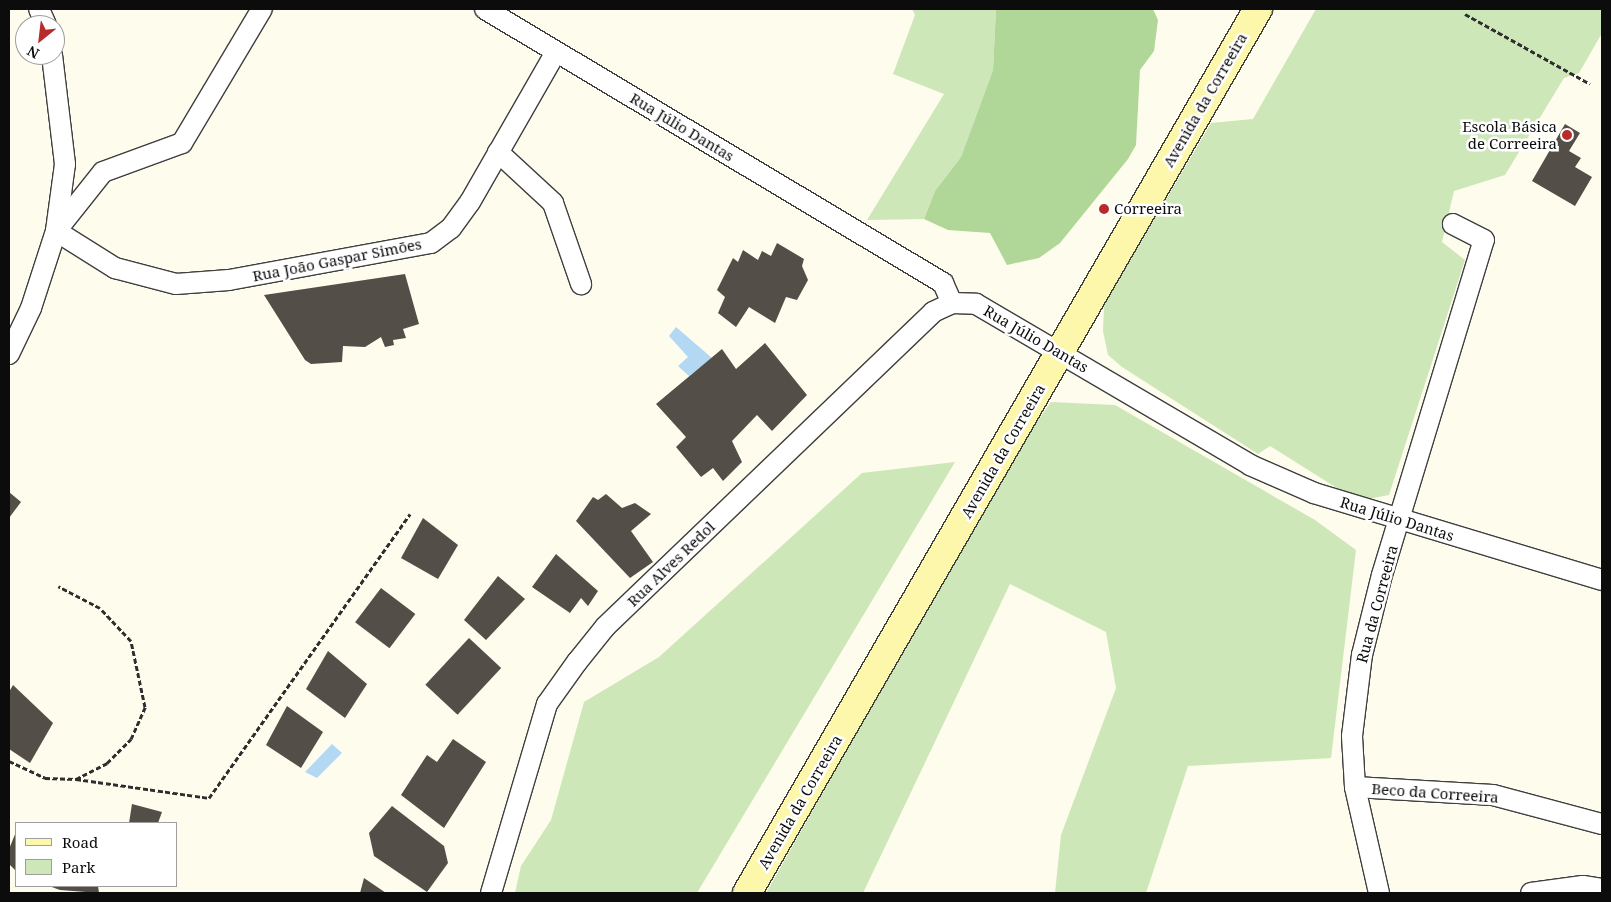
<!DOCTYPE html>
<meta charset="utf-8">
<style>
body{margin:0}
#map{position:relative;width:1611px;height:902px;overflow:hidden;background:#fefcec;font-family:"Noto Serif",serif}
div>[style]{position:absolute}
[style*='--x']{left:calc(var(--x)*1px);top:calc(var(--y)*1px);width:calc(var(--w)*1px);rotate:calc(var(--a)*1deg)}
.green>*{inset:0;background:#cee7b8}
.forest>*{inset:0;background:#b1d798}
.water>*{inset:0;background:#b3d8f4}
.building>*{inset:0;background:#544e49;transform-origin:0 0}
.path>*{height:3px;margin-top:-1.5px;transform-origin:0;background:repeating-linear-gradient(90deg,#2e2e2e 0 5px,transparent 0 7.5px)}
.roads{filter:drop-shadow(1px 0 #3f3f3f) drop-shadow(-1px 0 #3f3f3f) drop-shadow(0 1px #3f3f3f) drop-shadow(0 -1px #3f3f3f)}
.minor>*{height:20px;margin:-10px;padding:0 10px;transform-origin:10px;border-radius:10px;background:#fff}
.secondary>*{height:28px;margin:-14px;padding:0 14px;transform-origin:14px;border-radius:14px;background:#fcf7aa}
.dots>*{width:14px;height:14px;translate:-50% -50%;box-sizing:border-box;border:2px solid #fff;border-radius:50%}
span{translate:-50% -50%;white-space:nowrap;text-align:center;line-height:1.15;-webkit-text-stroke:5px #fff;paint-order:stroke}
.street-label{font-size:15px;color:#0c0c0c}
.poi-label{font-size:15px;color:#0c0c0c}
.right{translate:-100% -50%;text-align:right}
.left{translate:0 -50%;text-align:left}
.frame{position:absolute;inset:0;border:10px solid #0c0c0c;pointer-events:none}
.legend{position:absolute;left:15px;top:822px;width:162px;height:65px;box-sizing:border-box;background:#fff;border:1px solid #9e9e9e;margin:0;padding:6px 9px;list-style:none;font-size:15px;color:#0c0c0c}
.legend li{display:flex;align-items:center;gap:10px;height:25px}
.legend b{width:25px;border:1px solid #9e9e9e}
.north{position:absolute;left:15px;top:15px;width:50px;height:50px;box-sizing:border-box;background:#fff;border:1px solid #9e9e9e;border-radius:50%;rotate:209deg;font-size:14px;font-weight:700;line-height:20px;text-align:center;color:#0c0c0c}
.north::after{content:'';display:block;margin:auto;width:18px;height:22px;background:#b72b2a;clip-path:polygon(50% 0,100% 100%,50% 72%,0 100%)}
</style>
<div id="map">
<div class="green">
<div style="clip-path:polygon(912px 9px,996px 9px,993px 70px,961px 157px,935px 191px,924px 219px,867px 220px,944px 94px,893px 74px,915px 15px)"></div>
<div style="clip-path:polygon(1316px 9px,1602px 9px,1602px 33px,1579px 73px,1564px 78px,1505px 175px,1454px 191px,1442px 242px,1465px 260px,1389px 495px,1368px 499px,1340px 490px,1270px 446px,1258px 454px,1122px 367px,1108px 355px,1103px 331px,1104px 305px,1211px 123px,1253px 119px)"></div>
<div style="clip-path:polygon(1051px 402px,1115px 405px,1315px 520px,1356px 550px,1331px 758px,1188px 766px,1146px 893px,1055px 893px,1061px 835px,1116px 688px,1106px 632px,1010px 584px,863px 893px,766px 893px,1018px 448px)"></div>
<div style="clip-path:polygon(955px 462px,697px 893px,515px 893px,521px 866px,551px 820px,584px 702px,659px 657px,862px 473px)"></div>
</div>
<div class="forest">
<div style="clip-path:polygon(996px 9px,1153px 9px,1158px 20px,1154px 51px,1140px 70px,1136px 145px,1128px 159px,1060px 243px,1039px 258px,1007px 265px,990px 233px,948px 230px,924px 219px,935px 191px,961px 157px,993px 70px)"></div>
</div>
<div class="water">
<div style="clip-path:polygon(676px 327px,712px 358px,689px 376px,678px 366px,688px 357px,669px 336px)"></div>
<div style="clip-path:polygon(332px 744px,342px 753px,317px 778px,305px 772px)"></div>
</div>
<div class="building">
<div style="clip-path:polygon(1565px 124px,1580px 133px,1569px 151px,1581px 158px,1575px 167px,1592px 177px,1575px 206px,1532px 181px)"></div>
<div style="clip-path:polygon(777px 243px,804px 259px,802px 266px,808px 280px,797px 300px,786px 297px,775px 323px,749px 307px,736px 327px,718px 313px,725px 297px,717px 290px,733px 258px,738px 262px,743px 250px,758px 260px,762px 251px,771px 256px)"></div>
<div style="clip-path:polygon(405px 274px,419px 324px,403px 329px,406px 338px,393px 340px,394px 345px,385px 347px,381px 337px,365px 347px,343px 346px,342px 362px,311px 364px,305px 360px,264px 295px)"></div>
<div style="clip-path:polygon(765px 343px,807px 395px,772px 431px,757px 415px,732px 441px,742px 462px,723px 481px,713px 468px,701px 477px,676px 447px,686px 437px,656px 404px,722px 349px,736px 369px)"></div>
<div style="clip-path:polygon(9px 492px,21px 502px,9px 518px)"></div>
<div style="clip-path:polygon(606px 494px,622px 508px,635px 503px,651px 514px,631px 531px,653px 562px,630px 578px,576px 521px,593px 497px,598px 500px)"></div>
<div style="clip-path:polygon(423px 518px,458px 545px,438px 579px,401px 558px)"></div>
<div style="clip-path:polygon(556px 554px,598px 591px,588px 606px,581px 598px,570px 613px,532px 587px)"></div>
<div style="clip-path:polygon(498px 576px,525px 599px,486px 640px,464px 620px)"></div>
<div style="left:381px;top:588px;width:43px;height:43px;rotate:37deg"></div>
<div style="left:469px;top:638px;width:44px;height:64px;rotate:43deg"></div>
<div style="clip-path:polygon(328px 651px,367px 684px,345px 718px,306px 689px)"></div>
<div style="clip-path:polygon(13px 685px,53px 723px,30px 763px,9px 749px,9px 692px)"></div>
<div style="clip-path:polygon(287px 706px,323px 732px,301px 768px,266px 745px)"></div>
<div style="clip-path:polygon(453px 739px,486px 762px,444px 828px,401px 795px,427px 755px,437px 762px)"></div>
<div style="clip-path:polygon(132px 804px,162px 812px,158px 823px,129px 823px)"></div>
<div style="clip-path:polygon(392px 806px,444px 846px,448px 863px,427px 892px,374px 856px,369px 833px)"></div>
<div style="clip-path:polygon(16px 832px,16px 871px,9px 864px,9px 849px)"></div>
<div style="clip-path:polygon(364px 878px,386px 893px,360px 893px)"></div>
<div style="clip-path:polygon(49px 886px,98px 886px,99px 893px,60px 890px)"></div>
</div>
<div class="path">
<div style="--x:1465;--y:14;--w:143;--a:29.2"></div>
<div style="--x:9;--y:761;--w:40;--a:25"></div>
<div style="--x:45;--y:778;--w:31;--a:2"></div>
<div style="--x:76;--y:779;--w:35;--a:-27"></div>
<div style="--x:107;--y:763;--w:34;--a:-45"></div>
<div style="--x:131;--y:739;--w:35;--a:-66"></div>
<div style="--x:145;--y:707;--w:67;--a:-102"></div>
<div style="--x:131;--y:641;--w:45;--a:-133.2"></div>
<div style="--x:100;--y:608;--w:47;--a:-152.4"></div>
<div style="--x:76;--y:779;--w:134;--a:8.1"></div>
<div style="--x:209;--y:798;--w:348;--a:-54.7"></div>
</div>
<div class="roads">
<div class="minor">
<div style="--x:39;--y:9;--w:17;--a:66"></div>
<div style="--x:485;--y:9;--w:534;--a:30.89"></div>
<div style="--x:943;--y:283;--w:22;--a:66"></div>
<div style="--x:52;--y:55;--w:110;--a:83.2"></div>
<div style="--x:65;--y:164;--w:68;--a:97.7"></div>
<div style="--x:56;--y:231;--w:70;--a:32.1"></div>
<div style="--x:115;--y:268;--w:63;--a:14.7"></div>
<div style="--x:176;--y:284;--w:53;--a:-4.3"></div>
<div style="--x:229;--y:280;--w:205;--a:-10.4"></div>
<div style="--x:431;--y:243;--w:25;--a:-37"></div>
<div style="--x:451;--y:228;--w:32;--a:-54"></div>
<div style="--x:470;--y:202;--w:173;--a:-60.2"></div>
<div style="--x:498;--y:152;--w:75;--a:42.8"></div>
<div style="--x:553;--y:203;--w:86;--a:70.9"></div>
<div style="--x:9;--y:354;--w:51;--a:-64.4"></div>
<div style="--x:31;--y:308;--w:81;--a:-72"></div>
<div style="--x:56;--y:231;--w:75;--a:-51.5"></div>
<div style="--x:103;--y:172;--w:84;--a:-20.2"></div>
<div style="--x:182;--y:143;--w:156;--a:-59.2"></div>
<div style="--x:1355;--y:787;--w:138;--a:3.3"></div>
<div style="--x:1493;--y:795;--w:113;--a:14.9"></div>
<div style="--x:491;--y:893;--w:197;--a:-73.5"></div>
<div style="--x:547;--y:704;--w:52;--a:-54.5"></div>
<div style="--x:577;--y:662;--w:45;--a:-51.3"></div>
<div style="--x:605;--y:627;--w:455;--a:-43.8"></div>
<div style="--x:933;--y:312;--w:21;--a:-25"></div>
<div style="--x:952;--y:303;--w:24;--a:2"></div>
<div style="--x:976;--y:304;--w:318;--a:30.4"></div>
<div style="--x:1250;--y:465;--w:70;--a:23.6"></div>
<div style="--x:1314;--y:493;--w:301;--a:16.8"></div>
<div style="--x:1379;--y:893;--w:109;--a:-102.8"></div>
<div style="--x:1355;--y:787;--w:51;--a:-93.4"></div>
<div style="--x:1352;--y:736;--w:82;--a:-83"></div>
<div style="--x:1362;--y:655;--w:82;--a:-76"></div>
<div style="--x:1382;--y:575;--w:350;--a:-73.1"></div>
<div style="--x:1484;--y:240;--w:35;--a:-153"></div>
<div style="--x:1531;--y:893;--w:52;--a:-7.7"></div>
<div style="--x:1583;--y:886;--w:19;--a:9"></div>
</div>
<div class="secondary">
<div style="--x:747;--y:893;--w:1021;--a:-59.97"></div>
</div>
</div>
<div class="dots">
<div style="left:1567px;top:135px;background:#b72b2a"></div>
<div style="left:1104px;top:209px;background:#b72b2a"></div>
</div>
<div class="street-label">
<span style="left:1205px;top:100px;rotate:-60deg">Avenida da Correeira</span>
<span style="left:682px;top:127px;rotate:31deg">Rua Júlio Dantas</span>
<span style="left:337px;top:260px;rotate:-11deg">Rua João Gaspar Simões</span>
<span style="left:1036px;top:339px;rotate:30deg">Rua Júlio Dantas</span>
<span style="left:1003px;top:451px;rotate:-60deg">Avenida da Correeira</span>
<span style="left:1397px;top:519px;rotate:17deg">Rua Júlio Dantas</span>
<span style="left:671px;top:564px;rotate:-44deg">Rua Alves Redol</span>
<span style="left:1377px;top:604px;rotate:-75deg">Rua da Correeira</span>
<span style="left:1435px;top:793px;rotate:4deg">Beco da Correeira</span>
<span style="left:800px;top:802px;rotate:-60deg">Avenida da Correeira</span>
</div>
<div class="poi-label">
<span class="right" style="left:1557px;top:135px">Escola Básica<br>de Correeira</span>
<span class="left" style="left:1114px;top:209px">Correeira</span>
</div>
<div class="frame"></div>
<ul class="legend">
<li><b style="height:6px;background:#fcf7aa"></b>Road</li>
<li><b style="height:14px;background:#cee7b8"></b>Park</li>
</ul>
<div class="north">N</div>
</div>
